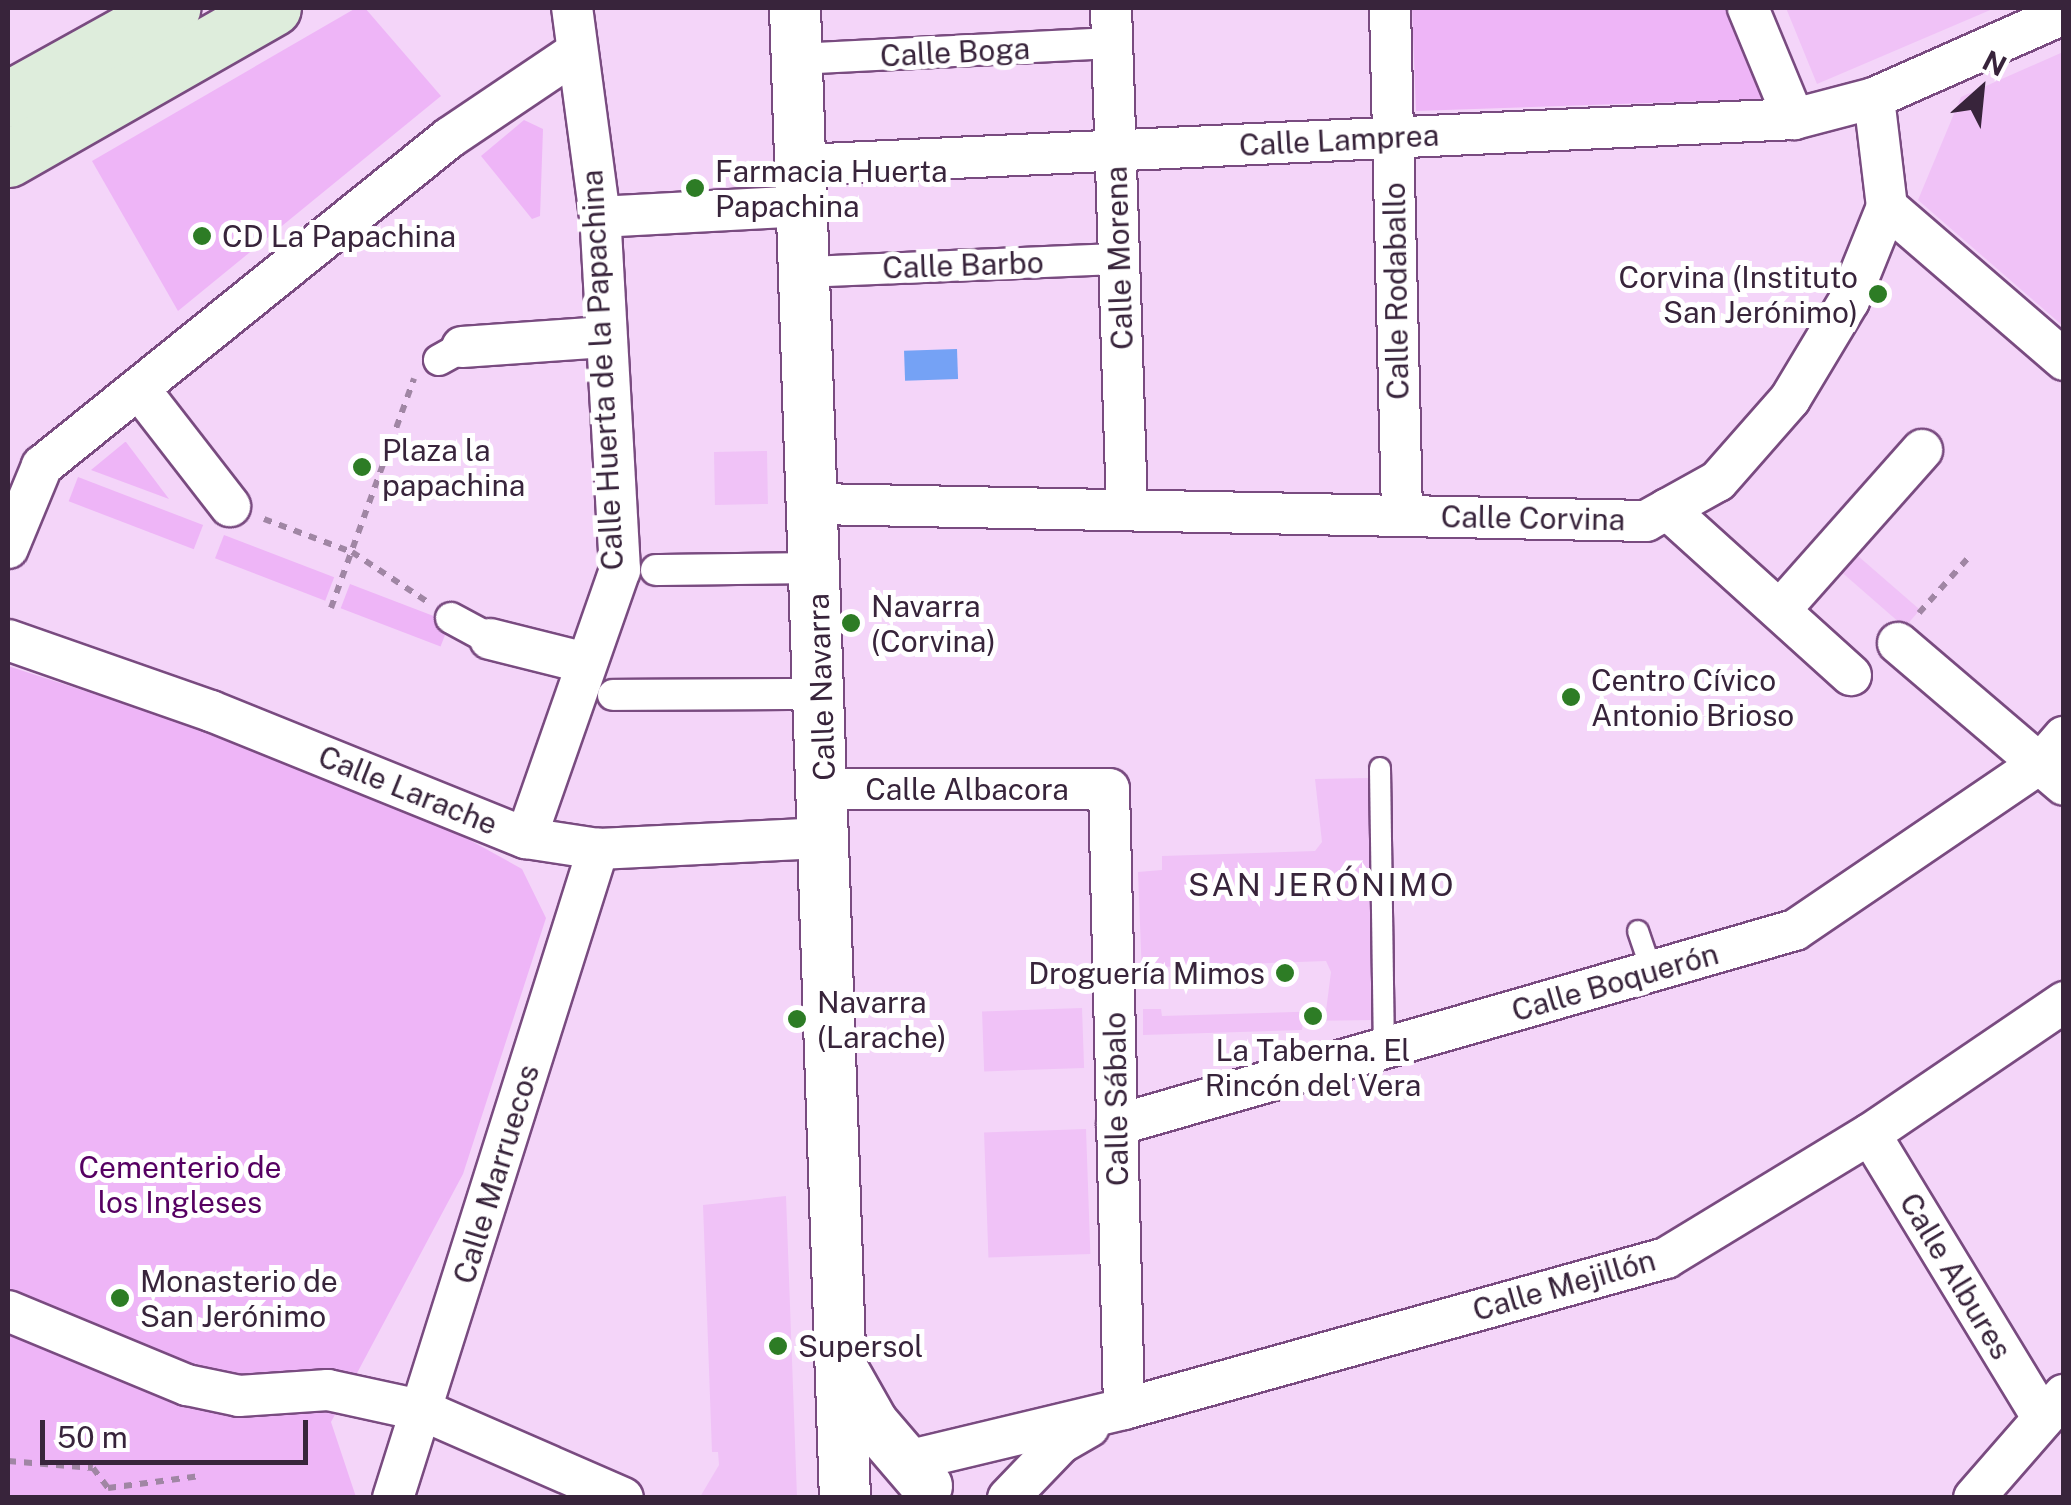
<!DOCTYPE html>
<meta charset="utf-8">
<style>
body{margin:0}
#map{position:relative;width:2071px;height:1505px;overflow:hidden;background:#f4d5f9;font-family:"Public Sans",sans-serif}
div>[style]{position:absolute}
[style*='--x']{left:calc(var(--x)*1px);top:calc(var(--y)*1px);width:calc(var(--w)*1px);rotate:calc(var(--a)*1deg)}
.built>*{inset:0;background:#f0c2f7;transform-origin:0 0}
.green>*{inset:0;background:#eeb5f7;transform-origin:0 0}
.water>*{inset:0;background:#75a2f5;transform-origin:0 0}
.path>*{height:6px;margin-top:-3px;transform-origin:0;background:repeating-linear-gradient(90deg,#a086a4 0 8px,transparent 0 16px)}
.roads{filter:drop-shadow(2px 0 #794b80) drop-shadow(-2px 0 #794b80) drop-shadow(0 2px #794b80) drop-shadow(0 -2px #794b80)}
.service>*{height:20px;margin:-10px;padding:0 10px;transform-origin:10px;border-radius:10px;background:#fff}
.pedestrian>*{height:30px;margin:-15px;padding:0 15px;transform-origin:15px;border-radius:15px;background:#fff}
.minor>*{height:40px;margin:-20px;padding:0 20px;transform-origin:20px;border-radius:20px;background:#fff}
.tertiary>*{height:50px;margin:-25px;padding:0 25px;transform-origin:25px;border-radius:25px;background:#fff}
.secondary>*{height:55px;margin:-27.5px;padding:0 27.5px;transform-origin:27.5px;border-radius:27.5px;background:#deeddc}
.dots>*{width:28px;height:28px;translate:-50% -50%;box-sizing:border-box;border:5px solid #fff;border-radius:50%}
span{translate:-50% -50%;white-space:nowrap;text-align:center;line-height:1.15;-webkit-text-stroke:10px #fff;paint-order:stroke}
.street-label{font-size:30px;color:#38243b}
.poi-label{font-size:30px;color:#38243b}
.left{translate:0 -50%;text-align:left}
.right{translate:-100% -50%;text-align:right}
.park-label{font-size:30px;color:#560062}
.neighbourhood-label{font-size:32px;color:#38243b;letter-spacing:2.5px}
.frame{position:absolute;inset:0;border:10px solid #38243b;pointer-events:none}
.north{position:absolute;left:1931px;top:40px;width:100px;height:100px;-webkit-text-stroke:8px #fff;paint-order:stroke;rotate:27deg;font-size:28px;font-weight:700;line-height:40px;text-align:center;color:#38243b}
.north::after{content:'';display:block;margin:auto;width:35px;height:45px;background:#38243b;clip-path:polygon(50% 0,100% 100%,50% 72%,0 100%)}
.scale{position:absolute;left:40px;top:1420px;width:268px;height:45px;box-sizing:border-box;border:5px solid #38243b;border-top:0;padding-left:12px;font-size:30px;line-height:35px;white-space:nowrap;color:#38243b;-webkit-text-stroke:8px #fff;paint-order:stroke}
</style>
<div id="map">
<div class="built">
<div style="clip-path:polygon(1786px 8px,1995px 8px,1817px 84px)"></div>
<div style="clip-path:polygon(2063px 52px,2063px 326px,1918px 200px,1961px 97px)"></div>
<div style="left:767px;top:451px;width:53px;height:53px;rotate:89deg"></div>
<div style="left:1858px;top:556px;width:82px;height:23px;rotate:41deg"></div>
<div style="clip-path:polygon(1368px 778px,1375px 1020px,1303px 1021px,1302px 1030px,1143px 1035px,1143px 1009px,1161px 1009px,1162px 1016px,1326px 1011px,1331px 972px,1326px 961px,1159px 967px,1159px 976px,1142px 976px,1138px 872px,1162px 870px,1162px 856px,1315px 851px,1322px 842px,1315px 779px)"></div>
<div style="left:1082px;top:1008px;width:60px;height:100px;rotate:88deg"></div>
<div style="left:1086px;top:1129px;width:125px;height:102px;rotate:88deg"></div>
<div style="clip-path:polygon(786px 1196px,797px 1497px,700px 1497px,719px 1465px,718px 1452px,712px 1452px,703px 1205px)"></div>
</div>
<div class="green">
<div style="clip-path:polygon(356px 8px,365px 8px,441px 96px,178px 311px,92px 161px)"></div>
<div style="clip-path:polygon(1412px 8px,1728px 8px,1765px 99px,1416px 111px)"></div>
<div style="clip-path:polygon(524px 120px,543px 129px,540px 216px,532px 219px,481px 156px)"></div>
<div style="clip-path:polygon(125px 442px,126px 442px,169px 499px,91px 470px)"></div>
<div style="left:78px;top:477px;width:134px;height:26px;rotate:21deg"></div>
<div style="left:224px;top:535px;width:118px;height:25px;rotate:21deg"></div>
<div style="left:350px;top:584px;width:107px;height:26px;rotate:21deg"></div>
<div style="clip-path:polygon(8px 666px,230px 738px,448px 828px,522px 869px,546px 918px,463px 1174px,331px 1422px,356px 1497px,8px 1497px)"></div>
</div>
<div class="water">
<div style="left:957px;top:349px;width:30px;height:53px;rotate:88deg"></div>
</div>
<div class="path">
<div style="--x:264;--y:519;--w:94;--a:20.6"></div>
<div style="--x:352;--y:552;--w:89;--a:33.5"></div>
<div style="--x:331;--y:608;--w:244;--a:-70.1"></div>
<div style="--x:1919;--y:613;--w:74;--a:-48.3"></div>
<div style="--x:8;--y:1461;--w:85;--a:4.7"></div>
<div style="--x:93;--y:1468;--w:25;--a:53"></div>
<div style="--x:108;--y:1488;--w:93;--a:-7.4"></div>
</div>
<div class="roads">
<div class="service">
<div style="--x:1380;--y:768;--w:280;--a:89.2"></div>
<div style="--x:1638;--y:931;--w:43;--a:71.1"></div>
</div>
<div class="pedestrian">
<div style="--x:797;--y:59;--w:315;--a:-2.9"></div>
<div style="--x:806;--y:272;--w:313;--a:-2.4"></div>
<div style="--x:439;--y:360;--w:26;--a:-29"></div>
<div style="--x:656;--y:570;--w:162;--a:-0.7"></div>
<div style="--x:451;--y:618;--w:44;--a:28.3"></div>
<div style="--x:613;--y:695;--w:209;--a:-0.3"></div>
</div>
<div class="minor">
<div style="--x:1111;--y:8;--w:501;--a:88.17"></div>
<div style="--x:1390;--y:8;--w:507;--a:88.64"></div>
<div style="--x:1748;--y:8;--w:120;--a:67.5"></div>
<div style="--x:802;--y:165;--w:993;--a:-2.65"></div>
<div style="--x:1794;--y:119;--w:83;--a:-14.7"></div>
<div style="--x:1887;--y:207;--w:234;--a:40.8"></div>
<div style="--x:600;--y:217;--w:203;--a:-3.1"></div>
<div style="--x:462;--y:347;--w:143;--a:-4"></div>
<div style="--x:140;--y:390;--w:147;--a:52.2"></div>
<div style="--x:816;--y:504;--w:830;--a:1.17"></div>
<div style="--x:1646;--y:521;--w:82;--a:-29.1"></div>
<div style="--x:1718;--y:481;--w:109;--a:-48.7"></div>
<div style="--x:1790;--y:399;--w:114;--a:-59"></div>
<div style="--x:1849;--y:301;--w:101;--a:-68"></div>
<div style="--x:1887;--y:207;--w:110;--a:-96.8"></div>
<div style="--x:1874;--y:98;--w:208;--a:-23.9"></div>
<div style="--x:1667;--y:509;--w:248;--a:42.1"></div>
<div style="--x:8;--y:548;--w:89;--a:-67.5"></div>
<div style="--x:42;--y:466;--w:523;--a:-38.87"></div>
<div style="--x:449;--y:138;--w:152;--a:-34"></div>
<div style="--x:1780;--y:610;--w:214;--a:-48.4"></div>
<div style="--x:490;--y:639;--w:99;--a:14"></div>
<div style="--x:8;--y:640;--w:215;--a:19.3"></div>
<div style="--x:211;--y:711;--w:340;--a:22"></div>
<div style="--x:526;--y:838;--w:73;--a:8.7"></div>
<div style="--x:598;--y:849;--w:228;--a:-2.8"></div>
<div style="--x:1898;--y:643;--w:218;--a:40.5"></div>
<div style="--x:825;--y:789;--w:284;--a:0"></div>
<div style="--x:1109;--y:789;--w:620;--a:88.61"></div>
<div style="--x:526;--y:838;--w:284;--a:-70.7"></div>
<div style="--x:620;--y:570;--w:354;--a:-93.2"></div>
<div style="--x:600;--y:217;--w:211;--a:-97.6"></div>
<div style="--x:1117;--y:1125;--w:705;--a:-16.05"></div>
<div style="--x:1795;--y:930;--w:297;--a:-34.2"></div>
<div style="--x:2041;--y:763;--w:35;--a:-49"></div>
<div style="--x:1870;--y:1134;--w:333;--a:58.7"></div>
<div style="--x:8;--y:1311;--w:194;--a:22.5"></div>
<div style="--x:187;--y:1385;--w:53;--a:11.9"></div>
<div style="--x:239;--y:1396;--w:89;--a:-3.9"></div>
<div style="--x:328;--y:1390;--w:98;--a:12.3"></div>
<div style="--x:424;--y:1411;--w:217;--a:23.6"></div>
<div style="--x:907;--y:1461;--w:223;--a:-13.5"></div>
<div style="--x:1124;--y:1409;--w:563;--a:-15.57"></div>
<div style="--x:1666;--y:1258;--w:239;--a:-31.3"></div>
<div style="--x:1870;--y:1134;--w:235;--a:-34.2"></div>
<div style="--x:393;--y:1498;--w:681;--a:-72.47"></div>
<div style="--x:1008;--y:1498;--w:76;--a:-46.1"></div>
<div style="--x:1061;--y:1443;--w:32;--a:-30"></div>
<div style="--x:1974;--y:1498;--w:137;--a:-48.9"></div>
</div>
<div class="tertiary">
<div style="--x:795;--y:8;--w:1491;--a:88.08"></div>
<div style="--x:843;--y:1370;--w:61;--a:60.5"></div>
<div style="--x:873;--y:1423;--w:83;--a:49.4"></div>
</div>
<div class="secondary">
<div style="--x:8;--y:99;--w:188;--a:-29"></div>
<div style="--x:8;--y:159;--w:305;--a:-29.7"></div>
</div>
</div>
<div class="dots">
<div style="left:695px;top:188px;background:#2d7c25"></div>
<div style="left:202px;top:236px;background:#2d7c25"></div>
<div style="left:1878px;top:294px;background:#2d7c25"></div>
<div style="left:362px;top:467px;background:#2d7c25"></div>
<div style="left:851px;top:623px;background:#2d7c25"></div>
<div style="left:1571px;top:697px;background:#2d7c25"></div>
<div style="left:1285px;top:973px;background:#2d7c25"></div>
<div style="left:1313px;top:1016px;background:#2d7c25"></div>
<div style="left:797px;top:1019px;background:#2d7c25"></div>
<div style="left:120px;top:1298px;background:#2d7c25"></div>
<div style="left:778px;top:1346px;background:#2d7c25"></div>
</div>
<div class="street-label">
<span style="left:955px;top:52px;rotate:-3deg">Calle Boga</span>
<span style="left:1339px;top:140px;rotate:-3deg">Calle Lamprea</span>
<span style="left:1119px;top:258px;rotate:-92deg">Calle Morena</span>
<span style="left:963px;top:265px;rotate:-2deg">Calle Barbo</span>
<span style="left:1396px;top:291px;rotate:-91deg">Calle Rodaballo</span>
<span style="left:602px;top:370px;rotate:-93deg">Calle Huerta de la Papachina</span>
<span style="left:1533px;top:518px;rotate:1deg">Calle Corvina</span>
<span style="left:821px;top:687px;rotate:-92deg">Calle Navarra</span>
<span style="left:967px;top:789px">Calle Albacora</span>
<span style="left:408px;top:790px;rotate:22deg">Calle Larache</span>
<span style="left:1615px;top:982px;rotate:-16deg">Calle Boquerón</span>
<span style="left:1116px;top:1099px;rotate:-91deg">Calle Sábalo</span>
<span style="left:496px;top:1174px;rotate:-73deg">Calle Marruecos</span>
<span style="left:1956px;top:1276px;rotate:59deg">Calle Albures</span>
<span style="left:1564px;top:1285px;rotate:-16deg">Calle Mejillón</span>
</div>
<div class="poi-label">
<span class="left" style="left:715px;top:188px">Farmacia Huerta<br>Papachina</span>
<span class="left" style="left:222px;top:236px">CD La Papachina</span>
<span class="right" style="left:1858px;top:294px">Corvina (Instituto<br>San Jerónimo)</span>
<span class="left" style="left:382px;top:467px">Plaza la<br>papachina</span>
<span class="left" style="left:871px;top:623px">Navarra<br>(Corvina)</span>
<span class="left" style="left:1591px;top:697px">Centro Cívico<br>Antonio Brioso</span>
<span class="right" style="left:1265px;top:973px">Droguería Mimos</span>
<span class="left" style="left:817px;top:1019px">Navarra<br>(Larache)</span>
<span style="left:1313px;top:1067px">La Taberna. El<br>Rincón del Vera</span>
<span class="left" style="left:140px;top:1298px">Monasterio de<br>San Jerónimo</span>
<span class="left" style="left:798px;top:1346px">Supersol</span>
</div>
<div class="park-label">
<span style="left:180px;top:1184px">Cementerio de<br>los Ingleses</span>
</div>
<div class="neighbourhood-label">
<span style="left:1322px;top:885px">SAN JERÓNIMO</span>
</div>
<div class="frame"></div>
<div class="north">N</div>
<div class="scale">50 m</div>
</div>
